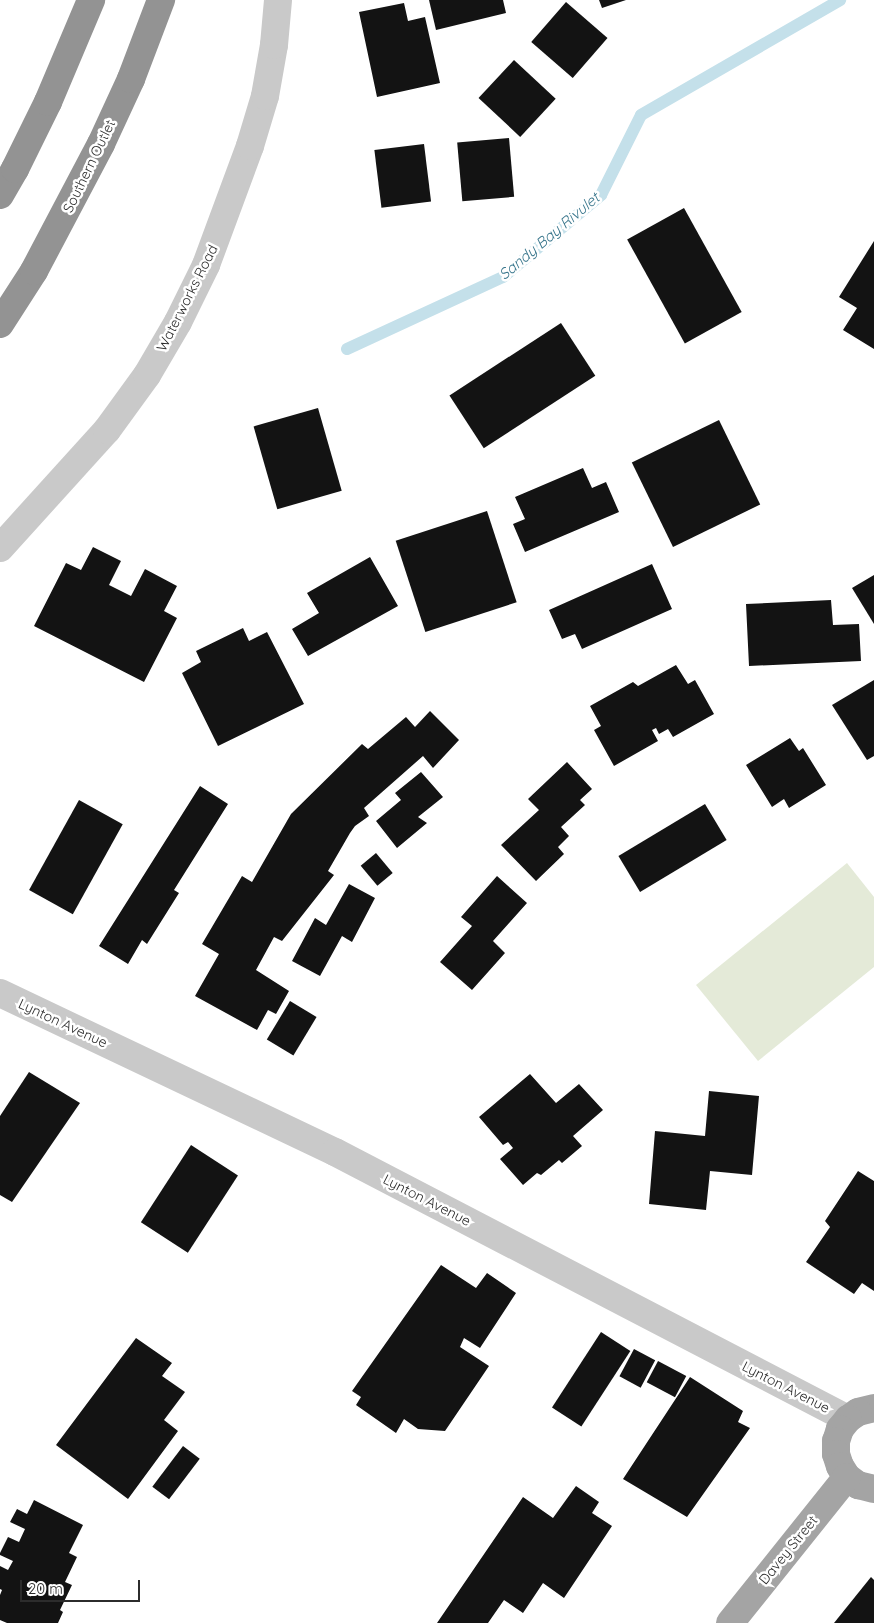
<!DOCTYPE html>
<style>
body{margin:0}
#map{position:relative;width:874px;height:1623px;overflow:hidden;background:#fff;font-family:Quicksand,sans-serif}
div>[style]{position:absolute}
[style*='--x']{left:calc(var(--x)*1px);top:calc(var(--y)*1px);width:calc(var(--w)*1px);rotate:calc(var(--a)*1deg)}
.green>*{inset:0;background:#e4ead8}
.stream>*{height:12px;margin:-6px;padding:0 6px;transform-origin:6px;border-radius:6px;background:#c4e0ea}
.building>*{inset:0;background:#131313;transform-origin:0 0}
.minor>*{height:28px;margin:-14px;padding:0 14px;transform-origin:14px;border-radius:14px;background:#c9c9c9}
.major>*{height:28px;margin:-14px;padding:0 14px;transform-origin:14px;border-radius:14px;background:#a4a4a4}
.highway>*{height:28px;margin:-14px;padding:0 14px;transform-origin:14px;border-radius:14px;background:#939393}
span{translate:-50% -50%;white-space:nowrap;text-align:center;line-height:1.15;-webkit-text-stroke:5px #fff;paint-order:stroke}
.street-label{font-size:14px;color:#2c2c2c}
.water-label{font-size:15px;color:#3a778d;font-style:italic}
.scale{position:absolute;left:20px;top:1580px;width:120px;height:22px;box-sizing:border-box;border:2px solid #2c2c2c;border-top:0;padding-left:6px;font-size:15px;line-height:18px;white-space:nowrap;color:#2c2c2c;-webkit-text-stroke:4px #fff;paint-order:stroke}
</style>
<div id="map">
<div class="green">
<div style="clip-path:polygon(847px 863px,874px 897px,874px 967px,758px 1061px,696px 985px)"></div>
</div>
<div class="stream">
<div style="--x:347;--y:349;--w:172;--a:-24.8"></div>
<div style="--x:503;--y:277;--w:128;--a:-39.9"></div>
<div style="--x:601;--y:195;--w:89;--a:-63.4"></div>
<div style="--x:641;--y:115;--w:230;--a:-30"></div>
</div>
<div class="building">
<div style="clip-path:polygon(429px 0,503px 0,506px 13px,436px 30px)"></div>
<div style="clip-path:polygon(599px 0,626px 0,602px 8px)"></div>
<div style="left:566px;top:2px;width:55px;height:53px;rotate:41deg"></div>
<div style="clip-path:polygon(404px 3px,408px 21px,425px 17px,440px 83px,377px 97px,359px 12px)"></div>
<div style="left:514px;top:60px;width:57px;height:52px;rotate:43deg"></div>
<div style="left:509px;top:138px;width:59px;height:52px;rotate:85deg"></div>
<div style="left:424px;top:144px;width:58px;height:50px;rotate:83deg"></div>
<div style="left:684px;top:208px;width:119px;height:65px;rotate:61deg"></div>
<div style="clip-path:polygon(874px 241px,874px 349px,843px 330px,857px 308px,839px 297px)"></div>
<div style="left:561px;top:323px;width:63px;height:133px;rotate:57deg"></div>
<div style="left:318px;top:408px;width:86px;height:67px;rotate:74deg"></div>
<div style="left:719px;top:420px;width:94px;height:97px;rotate:64deg"></div>
<div style="clip-path:polygon(583px 468px,592px 488px,606px 482px,619px 512px,525px 552px,513px 524px,525px 519px,515px 497px)"></div>
<div style="left:487px;top:511px;width:96px;height:96px;rotate:72deg"></div>
<div style="clip-path:polygon(93px 547px,121px 561px,109px 585px,131px 596px,145px 569px,177px 586px,164px 611px,177px 618px,144px 682px,34px 626px,66px 563px,81px 570px)"></div>
<div style="clip-path:polygon(370px 557px,398px 606px,308px 656px,292px 629px,319px 613px,307px 593px)"></div>
<div style="clip-path:polygon(652px 564px,672px 609px,582px 649px,575px 634px,562px 639px,549px 610px)"></div>
<div style="clip-path:polygon(874px 575px,874px 624px,852px 588px)"></div>
<div style="clip-path:polygon(831px 600px,833px 625px,859px 624px,861px 661px,749px 666px,746px 604px)"></div>
<div style="clip-path:polygon(243px 628px,249px 641px,267px 632px,304px 704px,218px 746px,182px 673px,201px 662px,196px 651px)"></div>
<div style="clip-path:polygon(676px 665px,688px 684px,695px 680px,714px 714px,673px 737px,668px 729px,659px 734px,656px 728px,652px 730px,658px 741px,614px 766px,594px 730px,601px 726px,590px 706px,633px 682px,638px 686px)"></div>
<div style="clip-path:polygon(874px 680px,874px 756px,867px 760px,832px 705px)"></div>
<div style="clip-path:polygon(430px 711px,459px 740px,433px 768px,423px 756px,364px 808px,369px 816px,355px 826px,350px 833px,328px 871px,334px 875px,282px 941px,274px 937px,256px 970px,289px 991px,276px 1014px,268px 1010px,257px 1030px,195px 996px,219px 954px,202px 944px,242px 876px,252px 882px,291px 814px,362px 744px,368px 749px,406px 717px,415px 727px)"></div>
<div style="clip-path:polygon(790px 738px,799px 751px,803px 748px,826px 785px,789px 808px,784px 799px,772px 807px,746px 765px)"></div>
<div style="clip-path:polygon(567px 762px,592px 789px,580px 800px,585px 805px,561px 827px,569px 836px,558px 847px,564px 854px,536px 881px,501px 845px,539px 810px,528px 799px)"></div>
<div style="clip-path:polygon(421px 772px,443px 797px,418px 817px,427px 823px,397px 848px,376px 821px,401px 800px,395px 793px)"></div>
<div style="clip-path:polygon(200px 786px,228px 804px,174px 890px,179px 893px,147px 944px,142px 940px,128px 964px,99px 946px)"></div>
<div style="left:79px;top:800px;width:50px;height:103px;rotate:29deg"></div>
<div style="left:705px;top:804px;width:42px;height:101px;rotate:59deg"></div>
<div style="left:376px;top:853px;width:26px;height:20px;rotate:50deg"></div>
<div style="clip-path:polygon(497px 876px,527px 903px,493px 941px,505px 953px,472px 990px,440px 962px,472px 926px,461px 917px)"></div>
<div style="clip-path:polygon(349px 884px,375px 898px,352px 942px,342px 936px,320px 976px,292px 961px,315px 918px,326px 925px)"></div>
<div style="left:290px;top:1001px;width:31px;height:45px;rotate:31deg"></div>
<div style="clip-path:polygon(29px 1072px,80px 1103px,12px 1202px,0 1195px,0 1116px)"></div>
<div style="clip-path:polygon(530px 1074px,556px 1103px,579px 1084px,603px 1110px,573px 1136px,582px 1146px,562px 1163px,559px 1160px,541px 1175px,537px 1173px,523px 1185px,500px 1159px,513px 1148px,508px 1142px,503px 1145px,479px 1117px)"></div>
<div style="clip-path:polygon(709px 1091px,759px 1096px,752px 1175px,710px 1171px,706px 1210px,649px 1204px,655px 1131px,705px 1136px)"></div>
<div style="left:191px;top:1145px;width:56px;height:92px;rotate:33deg"></div>
<div style="clip-path:polygon(858px 1171px,874px 1181px,874px 1291px,862px 1283px,854px 1294px,806px 1262px,830px 1227px,825px 1221px)"></div>
<div style="clip-path:polygon(441px 1265px,476px 1288px,487px 1273px,516px 1293px,480px 1348px,464px 1338px,460px 1347px,489px 1366px,445px 1431px,418px 1429px,404px 1419px,396px 1433px,356px 1405px,361px 1397px,352px 1391px)"></div>
<div style="left:601px;top:1332px;width:35px;height:90px;rotate:33deg"></div>
<div style="clip-path:polygon(136px 1338px,172px 1363px,162px 1376px,185px 1392px,164px 1420px,178px 1431px,128px 1499px,56px 1445px)"></div>
<div style="left:634px;top:1349px;width:24px;height:31px;rotate:28deg"></div>
<div style="left:658px;top:1361px;width:32px;height:24px;rotate:28deg"></div>
<div style="clip-path:polygon(690px 1377px,743px 1411px,738px 1422px,750px 1428px,687px 1517px,623px 1479px)"></div>
<div style="left:183px;top:1446px;width:21px;height:51px;rotate:37deg"></div>
<div style="clip-path:polygon(576px 1486px,599px 1502px,592px 1513px,612px 1526px,564px 1598px,543px 1583px,523px 1613px,504px 1600px,488px 1623px,437px 1623px,523px 1497px,553px 1518px)"></div>
<div style="clip-path:polygon(34px 1500px,83px 1525px,69px 1553px,77px 1557px,65px 1582px,72px 1585px,60px 1610px,63px 1612px,58px 1623px,7px 1623px,0 1620px,0 1595px,2px 1590px,0 1589px,0 1566px,8px 1570px,13px 1561px,0 1555px,0 1553px,8px 1537px,19px 1542px,25px 1529px,10px 1522px,17px 1509px,27px 1514px)"></div>
<div style="clip-path:polygon(871px 1577px,874px 1580px,874px 1623px,834px 1623px)"></div>
</div>
<div class="minor">
<div style="--x:0;--y:548;--w:159;--a:-47.8"></div>
<div style="--x:107;--y:430;--w:68;--a:-54"></div>
<div style="--x:147;--y:375;--w:61;--a:-59.7"></div>
<div style="--x:178;--y:322;--w:64;--a:-63.8"></div>
<div style="--x:206;--y:265;--w:127;--a:-69.7"></div>
<div style="--x:250;--y:146;--w:52;--a:-73.3"></div>
<div style="--x:265;--y:96;--w:52;--a:-80"></div>
<div style="--x:274;--y:45;--w:45;--a:-84.9"></div>
<div style="--x:0;--y:993;--w:371;--a:25.4"></div>
<div style="--x:335;--y:1152;--w:578;--a:27.5"></div>
</div>
<div class="major">
<div style="--x:874;--y:1408;--w:16;--a:166"></div>
<div style="--x:858;--y:1412;--w:12;--a:145"></div>
<div style="--x:848;--y:1419;--w:13;--a:129"></div>
<div style="--x:840;--y:1429;--w:13;--a:108"></div>
<div style="--x:836;--y:1441;--w:13;--a:90"></div>
<div style="--x:836;--y:1454;--w:13;--a:72"></div>
<div style="--x:840;--y:1466;--w:13;--a:58"></div>
<div style="--x:847;--y:1477;--w:14;--a:36"></div>
<div style="--x:858;--y:1485;--w:16;--a:14"></div>
<div style="--x:730;--y:1623;--w:187;--a:-51.3"></div>
</div>
<div class="highway">
<div style="--x:0;--y:195;--w:30;--a:-60"></div>
<div style="--x:15;--y:169;--w:75;--a:-63.8"></div>
<div style="--x:48;--y:102;--w:111;--a:-67.1"></div>
<div style="--x:0;--y:324;--w:63;--a:-57.3"></div>
<div style="--x:34;--y:271;--w:144;--a:-62.2"></div>
<div style="--x:101;--y:144;--w:72;--a:-65.2"></div>
<div style="--x:131;--y:79;--w:85;--a:-69.2"></div>
</div>
<div class="street-label">
<span style="left:89px;top:166px;rotate:-64deg">Southern Outlet</span>
<span style="left:187px;top:298px;rotate:-63deg">Waterworks Road</span>
<span style="left:63px;top:1023px;rotate:25deg">Lynton Avenue</span>
<span style="left:427px;top:1200px;rotate:27deg">Lynton Avenue</span>
<span style="left:786px;top:1387px;rotate:27deg">Lynton Avenue</span>
<span style="left:788px;top:1550px;rotate:-51deg">Davey Street</span>
</div>
<div class="water-label">
<span style="left:549px;top:236px;rotate:-40deg">Sandy Bay Rivulet</span>
</div>
<div class="scale">20 m</div>
</div>
